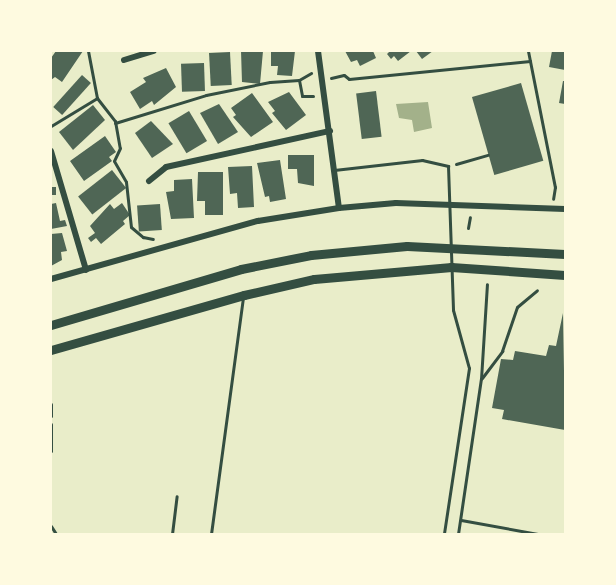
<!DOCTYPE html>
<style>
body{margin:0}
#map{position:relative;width:616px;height:585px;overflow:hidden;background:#e9edc9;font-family:"Crimson Pro",serif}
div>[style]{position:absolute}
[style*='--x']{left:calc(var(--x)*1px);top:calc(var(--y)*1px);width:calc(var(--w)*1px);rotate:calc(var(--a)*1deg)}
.water>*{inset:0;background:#a3b18a}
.building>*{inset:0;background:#4f6655;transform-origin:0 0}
.path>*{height:3px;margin:-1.5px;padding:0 1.5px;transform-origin:1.5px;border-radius:1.5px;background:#344e41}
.service>*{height:3px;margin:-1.5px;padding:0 1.5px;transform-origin:1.5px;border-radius:1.5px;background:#344e41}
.minor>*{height:6px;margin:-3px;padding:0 3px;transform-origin:3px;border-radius:3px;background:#344e41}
.secondary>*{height:9px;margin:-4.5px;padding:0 4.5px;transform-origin:4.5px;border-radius:4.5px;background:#344e41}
span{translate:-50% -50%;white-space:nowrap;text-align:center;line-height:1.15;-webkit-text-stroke:6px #fefae0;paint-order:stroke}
.frame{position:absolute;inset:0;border:52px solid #fefae0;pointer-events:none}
</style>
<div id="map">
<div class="water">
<div style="clip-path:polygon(428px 102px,432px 128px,414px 132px,412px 120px,399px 118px,396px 104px)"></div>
</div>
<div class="building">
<div style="clip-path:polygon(56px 51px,83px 51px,62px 82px,55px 77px,51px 80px,51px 58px)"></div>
<div style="clip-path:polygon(241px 51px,263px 51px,260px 84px,242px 82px)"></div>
<div style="clip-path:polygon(271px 51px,295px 51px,292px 76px,277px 75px,278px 66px,271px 66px)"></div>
<div style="clip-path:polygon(345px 51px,373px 51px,376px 58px,360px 66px,357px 60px,351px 62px)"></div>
<div style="clip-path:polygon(390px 51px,411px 51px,398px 61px,394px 56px,391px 59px,387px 54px)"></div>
<div style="clip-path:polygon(416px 51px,433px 51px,422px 59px)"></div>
<div style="clip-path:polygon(552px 51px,565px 51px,565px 70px,549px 67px)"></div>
<div style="left:230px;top:52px;width:33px;height:21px;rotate:87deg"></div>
<div style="left:204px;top:63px;width:28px;height:23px;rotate:88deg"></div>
<div style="clip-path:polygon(166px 68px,176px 87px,154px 105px,152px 101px,140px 109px,130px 92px,146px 82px,143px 78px)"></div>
<div style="left:82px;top:75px;width:12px;height:43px;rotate:42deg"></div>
<div style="clip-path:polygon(563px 81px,565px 81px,565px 104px,559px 103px)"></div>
<div style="left:521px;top:83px;width:81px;height:51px;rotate:74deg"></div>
<div style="left:376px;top:91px;width:46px;height:20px;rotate:83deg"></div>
<div style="clip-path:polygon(289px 92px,306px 115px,286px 130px,272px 113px,275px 111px,268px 102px)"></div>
<div style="clip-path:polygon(252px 93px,273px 122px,251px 137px,233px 117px,236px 115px,231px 108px)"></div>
<div style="clip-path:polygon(219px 104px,238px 132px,218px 144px,200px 113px)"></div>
<div style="clip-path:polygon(93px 105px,105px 120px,73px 150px,59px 132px)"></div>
<div style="left:189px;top:111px;width:35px;height:24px;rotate:59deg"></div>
<div style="clip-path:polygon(151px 121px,173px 144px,152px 158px,135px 133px)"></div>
<div style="clip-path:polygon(105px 136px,116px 152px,109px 157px,112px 161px,84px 181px,70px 161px)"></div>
<div style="clip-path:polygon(288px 155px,314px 155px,314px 186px,298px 183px,297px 169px,288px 169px)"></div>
<div style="clip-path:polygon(280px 160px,286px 199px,270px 202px,269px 196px,265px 197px,257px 163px)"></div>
<div style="clip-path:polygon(252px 166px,254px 207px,238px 208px,237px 193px,230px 194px,228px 167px)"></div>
<div style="left:112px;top:170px;width:23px;height:43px;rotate:52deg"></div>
<div style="clip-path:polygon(198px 172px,223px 172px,223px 215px,205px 215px,205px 201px,197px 201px)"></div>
<div style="clip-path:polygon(192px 179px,194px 218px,171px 219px,166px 192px,174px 191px,174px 180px)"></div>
<div style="left:51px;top:187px;width:5px;height:8px"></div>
<div style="clip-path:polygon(56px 203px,60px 221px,65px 220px,67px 226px,51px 229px,51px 204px)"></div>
<div style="clip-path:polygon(122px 203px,130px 215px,123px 221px,125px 224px,101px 244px,96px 238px,91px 242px,88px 238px,95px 233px,90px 226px,110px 204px,114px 209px)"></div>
<div style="left:160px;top:204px;width:26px;height:23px;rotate:86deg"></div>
<div style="clip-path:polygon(62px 233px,67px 251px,61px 252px,62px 260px,51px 266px,51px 234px)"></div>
<div style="clip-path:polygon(563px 313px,565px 430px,502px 419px,504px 410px,492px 408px,501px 359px,513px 360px,515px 351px,546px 356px,549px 345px,556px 346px)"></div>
</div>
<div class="path">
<div style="--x:528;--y:51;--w:139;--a:78.8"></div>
<div style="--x:555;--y:187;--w:12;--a:99"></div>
<div style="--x:331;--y:78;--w:13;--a:-13"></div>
<div style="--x:344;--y:75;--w:6;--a:39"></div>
<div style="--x:349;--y:79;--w:182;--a:-5.7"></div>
<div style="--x:299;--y:80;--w:14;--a:-30"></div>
<div style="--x:97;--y:98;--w:29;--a:52"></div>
<div style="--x:115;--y:121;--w:27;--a:80"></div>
<div style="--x:120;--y:148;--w:14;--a:115"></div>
<div style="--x:114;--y:161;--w:24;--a:60"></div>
<div style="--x:126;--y:182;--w:45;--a:83.7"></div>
<div style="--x:131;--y:227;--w:16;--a:40"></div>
<div style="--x:143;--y:237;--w:10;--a:11"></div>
<div style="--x:115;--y:123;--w:95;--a:-17.1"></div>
<div style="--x:206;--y:95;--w:65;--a:-11.5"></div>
<div style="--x:270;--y:82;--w:29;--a:-4"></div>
<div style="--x:299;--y:80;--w:16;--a:79"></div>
<div style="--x:302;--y:96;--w:11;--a:0"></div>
<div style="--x:51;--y:126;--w:54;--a:-31.3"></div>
<div style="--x:97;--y:98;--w:48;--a:-100.8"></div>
<div style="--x:456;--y:164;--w:33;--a:-16"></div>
<div style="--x:468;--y:228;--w:11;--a:-80"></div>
<div style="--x:482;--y:378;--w:34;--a:-53"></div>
<div style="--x:502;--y:351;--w:46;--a:-71.2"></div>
<div style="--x:517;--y:307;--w:26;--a:-40"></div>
<div style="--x:461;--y:520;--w:78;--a:10.3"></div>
<div style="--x:172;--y:534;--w:38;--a:-83"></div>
<div style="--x:458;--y:534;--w:157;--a:-81.6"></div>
<div style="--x:481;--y:379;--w:95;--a:-86.4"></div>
</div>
<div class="service">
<div style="--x:334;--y:170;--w:89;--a:-6.5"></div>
<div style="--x:422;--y:160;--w:27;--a:13"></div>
<div style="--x:448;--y:166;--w:144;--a:88"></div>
<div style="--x:453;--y:310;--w:60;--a:74.6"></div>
<div style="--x:469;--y:368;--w:168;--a:98.6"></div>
<div style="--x:51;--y:404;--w:12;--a:90"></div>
<div style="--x:51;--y:424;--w:27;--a:90"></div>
<div style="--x:51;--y:526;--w:9;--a:58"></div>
<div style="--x:211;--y:534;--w:238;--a:-82.3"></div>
</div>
<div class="minor">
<div style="--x:318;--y:51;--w:158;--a:82.4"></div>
<div style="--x:124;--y:60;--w:31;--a:-17"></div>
<div style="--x:51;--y:151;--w:124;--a:73.6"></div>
<div style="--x:149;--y:181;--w:22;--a:-39"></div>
<div style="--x:166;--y:167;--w:168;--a:-12.4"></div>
<div style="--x:51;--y:279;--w:215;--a:-15.7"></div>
<div style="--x:258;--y:221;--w:82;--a:-9.1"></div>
<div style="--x:339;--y:208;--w:57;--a:-5"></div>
<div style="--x:396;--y:203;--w:169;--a:2"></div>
</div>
<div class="secondary">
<div style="--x:51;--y:325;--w:198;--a:-16.4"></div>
<div style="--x:241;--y:269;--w:71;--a:-11.3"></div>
<div style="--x:311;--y:255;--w:96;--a:-5.4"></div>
<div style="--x:407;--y:246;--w:158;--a:2.9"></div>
<div style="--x:51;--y:350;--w:201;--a:-15.9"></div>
<div style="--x:244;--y:295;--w:72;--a:-12.9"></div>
<div style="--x:314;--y:279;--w:138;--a:-5"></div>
<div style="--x:451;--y:267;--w:114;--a:4"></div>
</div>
<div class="frame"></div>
</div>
